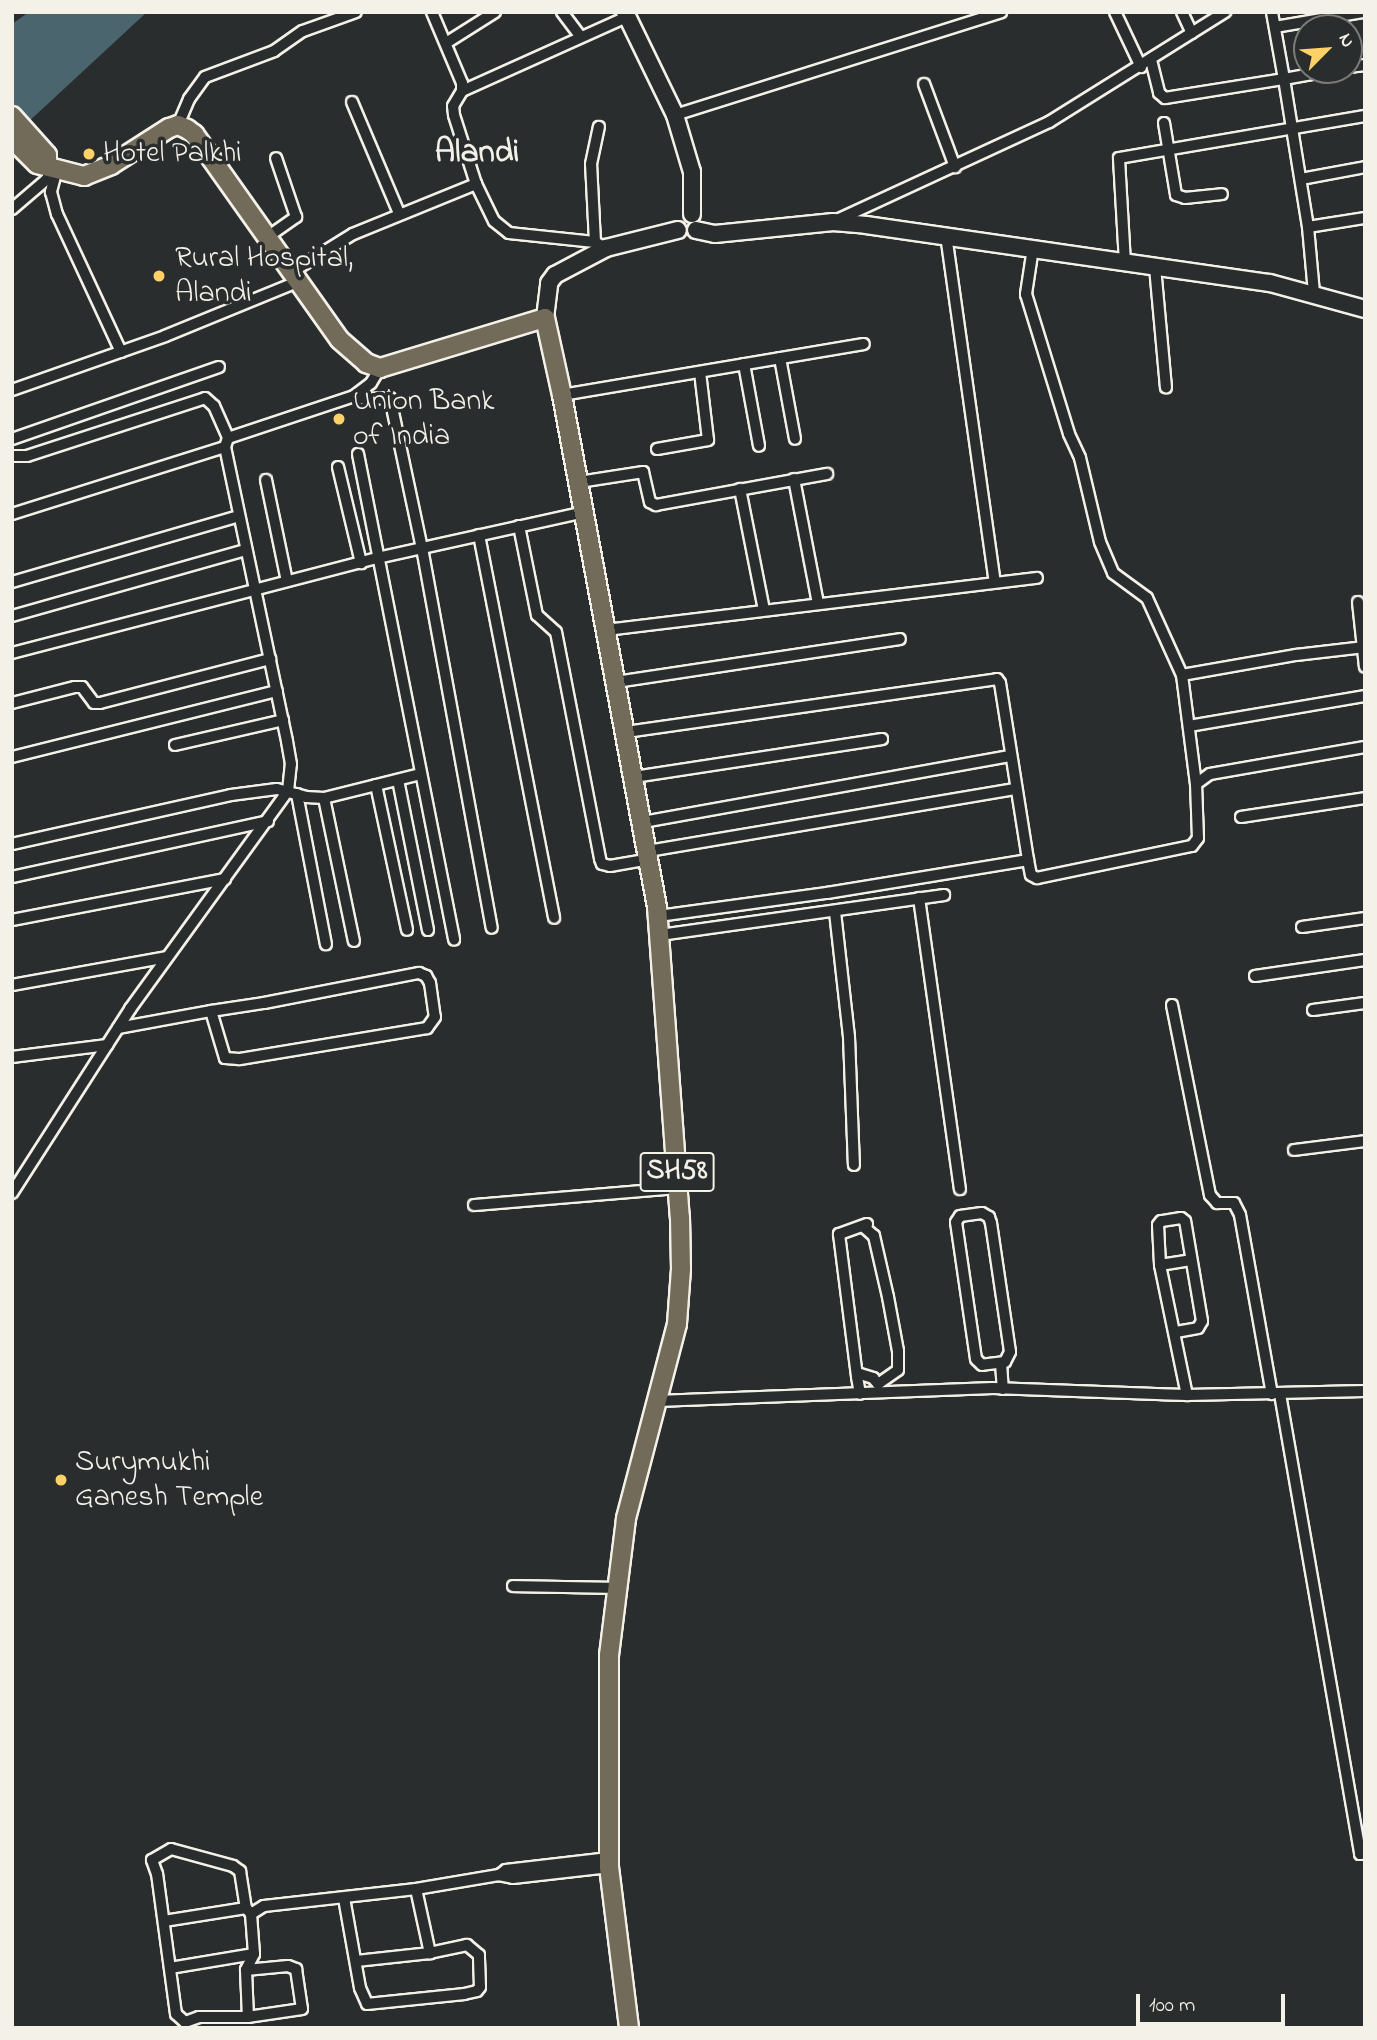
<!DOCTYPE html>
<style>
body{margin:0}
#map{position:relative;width:1377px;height:2040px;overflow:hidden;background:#2a2d2e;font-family:"Indie Flower",sans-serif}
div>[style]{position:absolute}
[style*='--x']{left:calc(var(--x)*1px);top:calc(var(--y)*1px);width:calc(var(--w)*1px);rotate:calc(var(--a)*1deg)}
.water>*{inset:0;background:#4a656e}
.roads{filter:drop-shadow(2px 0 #f4f1e8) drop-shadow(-2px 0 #f4f1e8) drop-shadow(0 2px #f4f1e8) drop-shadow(0 -2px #f4f1e8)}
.street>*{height:10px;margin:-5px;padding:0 5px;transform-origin:5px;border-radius:5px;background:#2a2d2e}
.secondary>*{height:16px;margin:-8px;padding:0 8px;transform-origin:8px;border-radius:8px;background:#2a2d2e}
.primary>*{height:18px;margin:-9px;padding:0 9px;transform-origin:9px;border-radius:9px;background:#736b5a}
.dots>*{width:19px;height:19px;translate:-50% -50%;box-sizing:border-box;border:4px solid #2a2d2e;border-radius:50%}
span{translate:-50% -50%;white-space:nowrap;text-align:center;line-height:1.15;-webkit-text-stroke:7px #2a2d2e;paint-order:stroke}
.shield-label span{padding:2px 5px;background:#2a2d2e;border:2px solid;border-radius:5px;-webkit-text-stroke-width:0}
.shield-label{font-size:28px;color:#f4f1e8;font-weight:700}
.poi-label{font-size:30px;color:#f4f1e8}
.left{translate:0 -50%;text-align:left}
.quarter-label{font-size:33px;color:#f4f1e8;font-weight:700}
.frame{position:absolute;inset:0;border:14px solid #f4f1e8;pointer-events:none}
.north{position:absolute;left:1293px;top:14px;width:70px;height:70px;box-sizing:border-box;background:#2a2d2e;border:2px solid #7b7b78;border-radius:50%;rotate:65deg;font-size:19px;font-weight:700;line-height:28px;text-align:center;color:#f4f1e8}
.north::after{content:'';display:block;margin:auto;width:24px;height:32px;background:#ffd166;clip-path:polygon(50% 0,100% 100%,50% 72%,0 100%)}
.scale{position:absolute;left:1136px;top:1994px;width:149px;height:32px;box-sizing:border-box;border:4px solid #f4f1e8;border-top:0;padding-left:9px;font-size:21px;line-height:24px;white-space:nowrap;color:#f4f1e8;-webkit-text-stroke:5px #2a2d2e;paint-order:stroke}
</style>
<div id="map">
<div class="water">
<div style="clip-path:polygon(29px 12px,147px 12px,12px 137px,12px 24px)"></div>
</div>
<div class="roads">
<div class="street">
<div style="--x:562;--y:12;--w:31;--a:53"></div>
<div style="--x:1115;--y:12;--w:61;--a:64.7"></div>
<div style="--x:1182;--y:12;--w:23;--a:65"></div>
<div style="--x:1275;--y:27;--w:89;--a:-9.7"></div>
<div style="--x:446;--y:43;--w:58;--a:-32.3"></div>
<div style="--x:1151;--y:60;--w:34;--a:76"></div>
<div style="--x:1159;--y:93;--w:8;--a:40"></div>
<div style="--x:1165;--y:98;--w:121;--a:-9.1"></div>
<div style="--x:1284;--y:79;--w:68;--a:-100.2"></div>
<div style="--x:1349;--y:67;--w:16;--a:-7"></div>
<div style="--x:924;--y:84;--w:89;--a:69.5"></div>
<div style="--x:462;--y:91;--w:181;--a:-24.2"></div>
<div style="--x:352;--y:102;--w:121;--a:67.1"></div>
<div style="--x:675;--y:115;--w:342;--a:-17.5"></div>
<div style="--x:1164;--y:123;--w:73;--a:80.5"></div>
<div style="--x:1176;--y:195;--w:9;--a:18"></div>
<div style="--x:1185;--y:198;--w:37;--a:-6"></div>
<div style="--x:178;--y:125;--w:28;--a:-67"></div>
<div style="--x:189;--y:99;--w:27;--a:-54"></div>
<div style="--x:205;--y:77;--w:74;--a:-20.6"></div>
<div style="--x:274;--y:51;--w:35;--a:-35"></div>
<div style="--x:303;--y:31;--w:56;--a:-19.7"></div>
<div style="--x:57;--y:169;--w:24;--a:105"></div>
<div style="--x:51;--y:192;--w:23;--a:75"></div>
<div style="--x:57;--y:214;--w:152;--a:65.1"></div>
<div style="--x:1301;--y:179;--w:65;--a:-10.6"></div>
<div style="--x:476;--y:184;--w:41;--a:64.1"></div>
<div style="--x:494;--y:221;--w:19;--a:39"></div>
<div style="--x:509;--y:233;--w:86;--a:6"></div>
<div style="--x:595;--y:242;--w:13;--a:29"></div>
<div style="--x:12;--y:209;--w:45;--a:-40.5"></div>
<div style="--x:46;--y:180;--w:12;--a:-55"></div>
<div style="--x:837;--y:220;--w:234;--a:-24.8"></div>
<div style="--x:1049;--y:122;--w:208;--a:-32"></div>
<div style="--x:1308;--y:227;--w:58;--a:-9"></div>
<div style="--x:946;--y:235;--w:350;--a:82"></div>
<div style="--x:266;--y:238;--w:37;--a:-35"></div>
<div style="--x:296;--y:217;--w:62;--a:-108.7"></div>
<div style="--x:595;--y:242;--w:78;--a:-92.9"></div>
<div style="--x:591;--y:164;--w:38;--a:-78"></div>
<div style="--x:1033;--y:248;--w:47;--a:98.7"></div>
<div style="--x:1026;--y:294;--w:146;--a:72.9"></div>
<div style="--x:1069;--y:434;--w:26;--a:65"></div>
<div style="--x:1080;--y:458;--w:86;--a:76.6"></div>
<div style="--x:1100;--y:542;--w:34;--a:67"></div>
<div style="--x:1113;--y:573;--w:42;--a:36.3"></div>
<div style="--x:1147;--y:598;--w:85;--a:65.6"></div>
<div style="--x:1182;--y:675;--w:110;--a:82.7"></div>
<div style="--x:1125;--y:263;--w:105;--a:-93.3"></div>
<div style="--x:1119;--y:158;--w:250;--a:-9.7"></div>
<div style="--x:1155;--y:267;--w:121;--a:84.8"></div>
<div style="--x:290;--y:273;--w:74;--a:-31.8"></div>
<div style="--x:353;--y:234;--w:133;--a:-22.1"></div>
<div style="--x:476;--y:184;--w:72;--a:-107.7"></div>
<div style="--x:454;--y:115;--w:9;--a:-96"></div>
<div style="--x:453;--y:106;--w:17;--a:-59"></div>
<div style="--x:462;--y:91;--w:8;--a:-90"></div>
<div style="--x:462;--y:83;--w:77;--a:-112.9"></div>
<div style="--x:1314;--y:293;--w:66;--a:-95.2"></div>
<div style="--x:1308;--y:227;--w:150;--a:-99.2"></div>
<div style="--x:1284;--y:79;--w:51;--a:-10.2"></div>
<div style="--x:780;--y:358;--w:82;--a:79.5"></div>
<div style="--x:744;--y:364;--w:83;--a:79.6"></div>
<div style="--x:12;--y:390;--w:162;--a:-19.4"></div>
<div style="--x:165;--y:336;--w:143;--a:-22.2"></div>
<div style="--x:562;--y:395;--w:306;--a:-9.6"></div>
<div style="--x:354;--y:396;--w:11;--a:15"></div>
<div style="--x:365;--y:399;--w:25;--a:-2"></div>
<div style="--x:390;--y:398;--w:153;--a:78"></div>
<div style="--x:422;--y:548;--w:386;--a:79.6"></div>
<div style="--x:12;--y:439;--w:219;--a:-19.2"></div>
<div style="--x:657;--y:449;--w:52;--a:-10"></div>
<div style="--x:708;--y:440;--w:68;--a:-96.7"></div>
<div style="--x:358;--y:454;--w:495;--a:78.8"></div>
<div style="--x:12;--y:456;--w:15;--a:0"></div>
<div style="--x:27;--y:456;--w:187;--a:-18"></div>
<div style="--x:205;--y:398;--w:12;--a:42"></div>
<div style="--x:214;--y:406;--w:35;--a:66"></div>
<div style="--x:338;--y:467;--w:99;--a:76.5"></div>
<div style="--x:794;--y:479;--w:127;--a:79.1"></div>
<div style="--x:266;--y:480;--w:103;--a:78.3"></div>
<div style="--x:579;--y:482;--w:65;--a:-8.9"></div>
<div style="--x:643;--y:472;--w:31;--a:77"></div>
<div style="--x:650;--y:502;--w:7;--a:27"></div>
<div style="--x:656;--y:505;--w:174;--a:-10.3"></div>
<div style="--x:740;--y:489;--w:123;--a:78.8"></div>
<div style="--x:12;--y:514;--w:223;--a:-17.5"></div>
<div style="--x:519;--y:526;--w:91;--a:78.6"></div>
<div style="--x:537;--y:615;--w:25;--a:42"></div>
<div style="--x:556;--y:632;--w:231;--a:79"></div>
<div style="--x:600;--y:859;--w:5;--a:68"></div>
<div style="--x:602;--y:864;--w:8;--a:14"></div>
<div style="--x:610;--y:866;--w:40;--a:-10"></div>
<div style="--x:479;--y:535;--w:390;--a:78.9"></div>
<div style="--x:12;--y:582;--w:236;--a:-16.2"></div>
<div style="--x:1358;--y:602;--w:65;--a:83.9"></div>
<div style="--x:12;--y:616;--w:243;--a:-15.8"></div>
<div style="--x:606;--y:630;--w:434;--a:-6.9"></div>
<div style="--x:12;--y:653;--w:377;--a:-14.6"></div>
<div style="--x:377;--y:558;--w:212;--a:-12.5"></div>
<div style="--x:1182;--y:675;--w:116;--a:-10"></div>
<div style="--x:1296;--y:655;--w:69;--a:-6.6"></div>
<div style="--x:616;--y:682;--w:287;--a:-8.6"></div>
<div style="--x:12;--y:703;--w:65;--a:-14.3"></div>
<div style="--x:75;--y:687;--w:7;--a:0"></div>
<div style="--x:82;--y:687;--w:20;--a:53"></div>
<div style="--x:94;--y:703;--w:6;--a:0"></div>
<div style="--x:100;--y:703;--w:176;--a:-14.5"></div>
<div style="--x:1189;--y:726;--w:179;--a:-9.7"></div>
<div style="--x:626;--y:732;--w:375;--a:-8.1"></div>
<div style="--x:997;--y:679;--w:5;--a:53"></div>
<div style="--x:1000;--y:683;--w:179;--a:81"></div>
<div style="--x:1028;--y:860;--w:15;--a:79"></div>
<div style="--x:1031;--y:875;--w:7;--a:27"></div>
<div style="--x:1037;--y:878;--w:158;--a:-11.7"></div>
<div style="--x:1192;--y:846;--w:10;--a:-53"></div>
<div style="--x:1198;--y:838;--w:54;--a:-92.1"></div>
<div style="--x:1196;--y:784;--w:17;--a:-36"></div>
<div style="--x:1210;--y:774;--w:157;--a:-9.9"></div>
<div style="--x:175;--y:745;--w:111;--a:-13"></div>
<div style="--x:12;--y:757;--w:273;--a:-14"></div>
<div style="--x:634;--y:777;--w:251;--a:-8.7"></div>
<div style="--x:398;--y:780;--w:153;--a:78.7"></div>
<div style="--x:376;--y:785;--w:148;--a:77.9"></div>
<div style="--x:297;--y:794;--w:153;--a:79.1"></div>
<div style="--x:324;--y:798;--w:146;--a:78.2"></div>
<div style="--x:1241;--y:817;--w:125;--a:-8.7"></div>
<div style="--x:643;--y:822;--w:374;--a:-10.2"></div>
<div style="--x:12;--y:844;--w:224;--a:-12.6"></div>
<div style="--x:231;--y:795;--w:46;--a:-7.4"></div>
<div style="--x:277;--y:789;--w:30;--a:15"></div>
<div style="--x:306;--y:797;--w:18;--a:3"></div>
<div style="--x:324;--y:798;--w:99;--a:-14"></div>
<div style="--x:648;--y:851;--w:372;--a:-9.6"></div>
<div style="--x:12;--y:877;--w:262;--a:-12.3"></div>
<div style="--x:919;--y:898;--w:294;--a:82"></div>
<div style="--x:835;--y:912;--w:126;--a:83.6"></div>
<div style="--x:849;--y:1037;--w:128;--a:87.8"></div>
<div style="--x:658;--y:916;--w:171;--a:-7.8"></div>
<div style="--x:827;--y:893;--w:204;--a:-9.3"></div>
<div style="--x:12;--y:920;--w:217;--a:-10.9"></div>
<div style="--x:1302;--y:927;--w:64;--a:-8.1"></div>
<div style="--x:660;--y:935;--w:287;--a:-8"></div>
<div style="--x:1255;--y:976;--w:111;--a:-8.3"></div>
<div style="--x:12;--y:985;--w:158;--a:-10.2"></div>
<div style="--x:1172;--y:1005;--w:194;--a:78.7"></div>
<div style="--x:1210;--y:1195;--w:11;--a:49"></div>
<div style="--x:1217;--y:1203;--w:17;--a:0"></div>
<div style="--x:1234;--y:1203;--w:13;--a:63"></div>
<div style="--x:1240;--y:1215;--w:182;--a:79.9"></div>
<div style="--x:1313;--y:1010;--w:52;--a:-7.7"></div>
<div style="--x:118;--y:1028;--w:95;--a:-10.4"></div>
<div style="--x:211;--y:1011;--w:54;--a:-8.6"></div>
<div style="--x:264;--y:1003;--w:158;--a:-11"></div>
<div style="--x:419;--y:973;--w:8;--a:23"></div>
<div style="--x:426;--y:976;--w:8;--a:60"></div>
<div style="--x:430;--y:983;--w:34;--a:82"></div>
<div style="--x:435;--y:1017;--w:14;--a:126"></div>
<div style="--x:427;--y:1028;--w:191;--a:170.6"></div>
<div style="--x:239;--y:1059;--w:14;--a:-176"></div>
<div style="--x:225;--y:1058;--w:49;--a:-106.6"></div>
<div style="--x:12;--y:1057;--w:96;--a:-7.2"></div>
<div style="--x:1294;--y:1150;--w:72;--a:-7.2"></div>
<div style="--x:12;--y:1193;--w:219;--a:-57.3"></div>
<div style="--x:130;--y:1009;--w:269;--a:-54.1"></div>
<div style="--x:288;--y:791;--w:27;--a:-84"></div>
<div style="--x:291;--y:764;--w:23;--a:-100"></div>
<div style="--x:287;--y:741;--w:300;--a:-101.9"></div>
<div style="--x:225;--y:447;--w:9;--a:-72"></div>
<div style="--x:228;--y:438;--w:133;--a:-18.4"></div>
<div style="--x:354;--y:396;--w:21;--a:-37"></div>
<div style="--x:371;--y:383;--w:17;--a:-59"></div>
<div style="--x:474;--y:1205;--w:205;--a:-4.8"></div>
<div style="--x:982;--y:1213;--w:8;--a:30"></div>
<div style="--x:989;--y:1217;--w:6;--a:72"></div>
<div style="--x:991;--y:1223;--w:130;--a:81.6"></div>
<div style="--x:1010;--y:1352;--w:11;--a:117"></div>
<div style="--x:1005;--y:1362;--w:23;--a:173"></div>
<div style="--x:982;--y:1365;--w:8;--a:-135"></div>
<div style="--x:976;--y:1359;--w:138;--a:-98.3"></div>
<div style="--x:956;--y:1222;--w:7;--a:-56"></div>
<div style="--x:960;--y:1216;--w:22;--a:-8"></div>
<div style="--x:1160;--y:1265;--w:31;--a:-9"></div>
<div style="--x:1176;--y:1332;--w:22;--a:-10"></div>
<div style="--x:1198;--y:1328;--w:8;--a:-60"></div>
<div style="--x:1202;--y:1321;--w:101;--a:-99.6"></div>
<div style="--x:1185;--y:1221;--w:5;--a:-143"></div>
<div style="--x:1181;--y:1218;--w:20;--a:171"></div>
<div style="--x:1161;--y:1221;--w:5;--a:127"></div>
<div style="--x:1158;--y:1225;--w:40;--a:87.1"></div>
<div style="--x:1160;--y:1265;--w:133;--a:78.3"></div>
<div style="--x:1001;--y:1363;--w:26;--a:86"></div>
<div style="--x:857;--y:1373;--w:17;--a:17"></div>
<div style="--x:873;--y:1378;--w:8;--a:50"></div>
<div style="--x:878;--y:1384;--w:24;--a:-35"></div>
<div style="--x:898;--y:1370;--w:19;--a:-90"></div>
<div style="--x:898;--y:1351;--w:55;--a:-100.5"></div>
<div style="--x:888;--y:1297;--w:63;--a:-102.9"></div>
<div style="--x:874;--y:1236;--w:12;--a:-138"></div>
<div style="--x:865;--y:1228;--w:4;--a:-63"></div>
<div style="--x:867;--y:1224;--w:30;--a:160"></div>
<div style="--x:839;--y:1234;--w:144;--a:82.8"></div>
<div style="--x:857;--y:1377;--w:17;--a:80"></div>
<div style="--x:1280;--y:1394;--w:467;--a:80.1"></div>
<div style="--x:1360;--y:1854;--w:5;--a:-11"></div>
<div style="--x:657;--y:1401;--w:336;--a:-2.2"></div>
<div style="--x:993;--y:1388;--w:194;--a:2.1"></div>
<div style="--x:1187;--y:1395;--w:178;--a:-1.3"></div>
<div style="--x:513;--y:1586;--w:102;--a:1.1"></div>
<div style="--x:609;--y:1858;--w:104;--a:173.4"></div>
<div style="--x:506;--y:1870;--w:9;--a:144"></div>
<div style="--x:499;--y:1875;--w:14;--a:12"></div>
<div style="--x:513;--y:1878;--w:97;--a:-6.5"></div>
<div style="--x:416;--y:1889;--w:66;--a:77.7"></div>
<div style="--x:344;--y:1898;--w:91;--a:79.9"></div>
<div style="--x:360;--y:1988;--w:17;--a:66"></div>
<div style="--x:367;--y:2004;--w:98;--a:-5.9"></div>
<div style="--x:464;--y:1994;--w:13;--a:-13"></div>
<div style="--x:477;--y:1991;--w:5;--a:-53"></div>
<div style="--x:480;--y:1987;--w:32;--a:-92"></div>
<div style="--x:479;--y:1955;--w:16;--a:-140"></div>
<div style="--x:467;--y:1945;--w:38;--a:168"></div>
<div style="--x:430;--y:1953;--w:74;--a:173.8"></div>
<div style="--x:251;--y:1914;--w:15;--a:-32"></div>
<div style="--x:264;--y:1906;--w:153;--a:-6.4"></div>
<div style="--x:416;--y:1889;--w:84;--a:-9.6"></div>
<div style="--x:164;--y:1921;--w:83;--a:-9"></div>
<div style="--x:170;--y:1968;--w:85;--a:-9.5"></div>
<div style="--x:246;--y:1970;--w:42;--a:-5.4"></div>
<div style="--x:288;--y:1966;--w:9;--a:21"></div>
<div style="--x:296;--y:1969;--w:40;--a:81.5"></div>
<div style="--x:302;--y:2009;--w:55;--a:171.6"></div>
<div style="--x:248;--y:2017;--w:49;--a:180"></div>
<div style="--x:199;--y:2017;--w:15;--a:160"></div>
<div style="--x:185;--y:2022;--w:12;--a:-138"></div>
<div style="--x:176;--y:2014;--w:141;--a:-97.7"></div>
<div style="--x:157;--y:1874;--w:15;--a:-110"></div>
<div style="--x:152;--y:1860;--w:22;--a:-30"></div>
<div style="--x:171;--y:1849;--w:64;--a:15.3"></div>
<div style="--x:233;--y:1866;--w:9;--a:36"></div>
<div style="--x:240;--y:1871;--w:37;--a:81"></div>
<div style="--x:246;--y:1908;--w:8;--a:50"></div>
<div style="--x:251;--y:1914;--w:40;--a:85.7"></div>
<div style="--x:254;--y:1954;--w:18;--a:117"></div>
<div style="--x:246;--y:1970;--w:47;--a:87.6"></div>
</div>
<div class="secondary">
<div style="--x:625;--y:12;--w:114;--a:64.1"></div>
<div style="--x:675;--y:115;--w:59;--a:73.4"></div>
<div style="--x:692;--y:172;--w:42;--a:90"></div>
<div style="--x:696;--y:230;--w:19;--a:12"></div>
<div style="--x:715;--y:234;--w:119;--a:-5.8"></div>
<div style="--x:833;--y:222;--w:33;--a:5"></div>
<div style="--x:866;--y:225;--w:408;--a:8.2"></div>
<div style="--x:1270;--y:283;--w:98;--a:15.3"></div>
<div style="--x:545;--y:318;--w:35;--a:-83"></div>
<div style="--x:549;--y:283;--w:10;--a:-53"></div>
<div style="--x:555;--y:275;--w:58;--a:-27.9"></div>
<div style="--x:606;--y:248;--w:74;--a:-14"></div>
</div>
<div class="primary">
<div style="--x:12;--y:116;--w:52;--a:48.1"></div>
<div style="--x:47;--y:155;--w:9;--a:90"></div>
<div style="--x:12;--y:139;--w:35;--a:45"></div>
<div style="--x:37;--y:164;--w:49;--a:14.3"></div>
<div style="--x:84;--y:176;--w:29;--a:-22"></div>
<div style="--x:111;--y:165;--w:69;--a:-32.5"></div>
<div style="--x:169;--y:128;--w:9;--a:-18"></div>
<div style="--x:178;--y:125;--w:10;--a:24"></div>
<div style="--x:187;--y:129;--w:9;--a:36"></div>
<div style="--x:194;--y:134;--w:252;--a:54.7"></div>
<div style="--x:340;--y:340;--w:35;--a:41"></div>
<div style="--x:366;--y:363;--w:15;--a:20"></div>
<div style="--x:380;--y:368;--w:172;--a:-16.9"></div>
<div style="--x:545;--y:318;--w:79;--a:77.6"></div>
<div style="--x:562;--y:395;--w:521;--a:79.49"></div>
<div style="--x:657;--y:907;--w:311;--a:85.8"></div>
<div style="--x:680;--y:1217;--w:52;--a:88.9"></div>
<div style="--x:681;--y:1269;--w:55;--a:94.2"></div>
<div style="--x:677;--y:1324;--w:202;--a:104.7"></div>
<div style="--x:626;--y:1519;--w:137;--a:97.1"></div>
<div style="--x:609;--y:1655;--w:212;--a:90"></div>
<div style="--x:609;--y:1867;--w:162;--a:82.9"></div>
</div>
</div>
<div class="dots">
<div style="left:89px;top:154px;background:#ffd166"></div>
<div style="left:159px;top:276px;background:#ffd166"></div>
<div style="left:339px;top:419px;background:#ffd166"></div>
<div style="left:61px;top:1480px;background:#ffd166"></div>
</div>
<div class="shield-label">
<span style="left:677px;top:1172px">SH58</span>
</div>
<div class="poi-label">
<span class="left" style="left:103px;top:154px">Hotel Palkhi</span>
<span class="left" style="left:175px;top:276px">Rural Hospital,<br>Alandi</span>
<span class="left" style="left:353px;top:419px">Union Bank<br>of India</span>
<span class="left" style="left:75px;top:1480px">Surymukhi<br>Ganesh Temple</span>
</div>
<div class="quarter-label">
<span style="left:477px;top:154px">Alandi</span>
</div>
<div class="frame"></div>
<div class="north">N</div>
<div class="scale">100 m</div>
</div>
